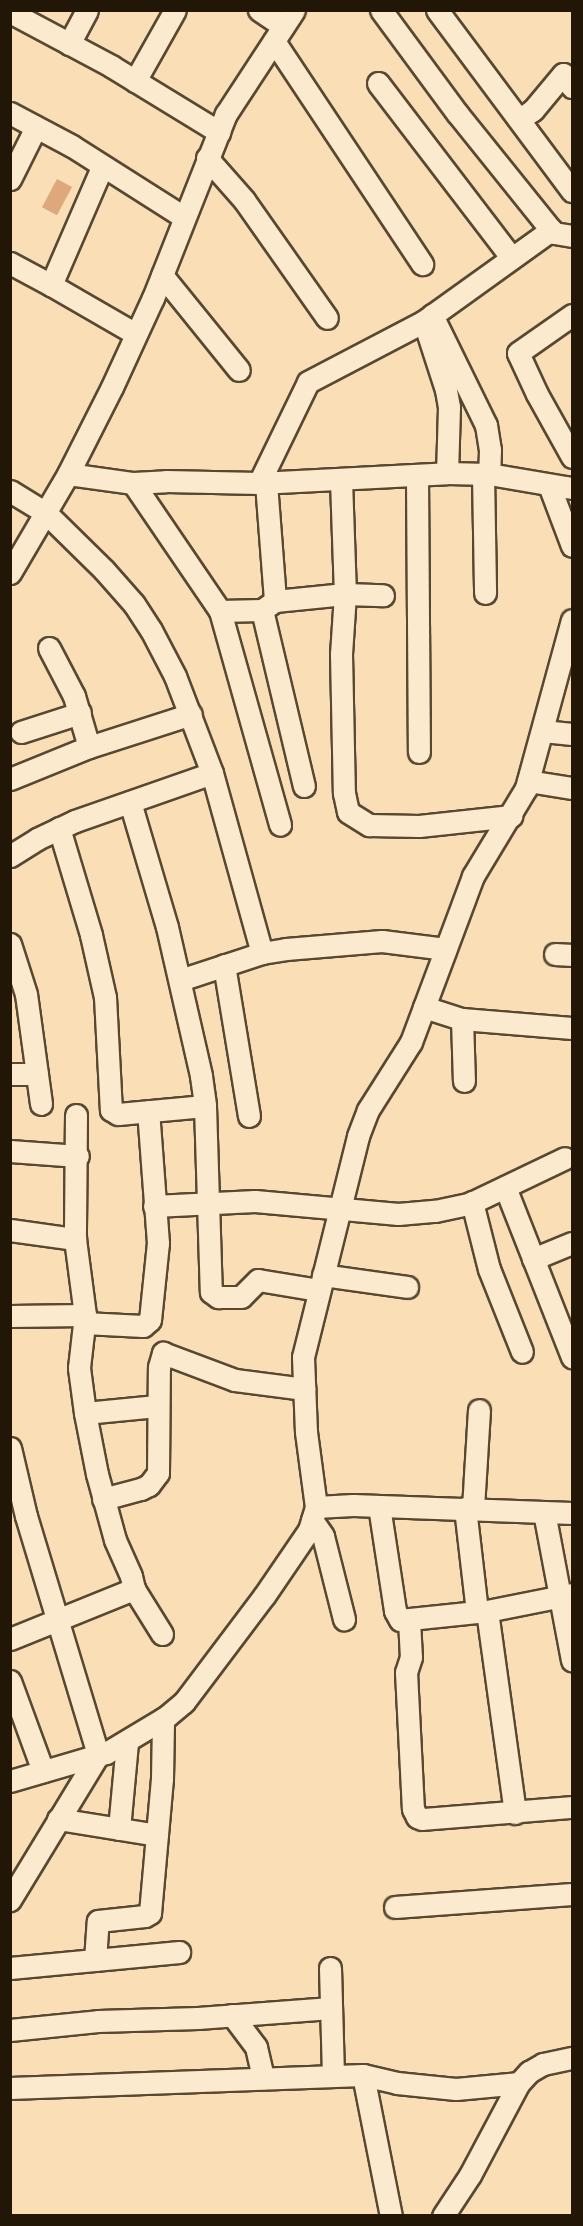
<!DOCTYPE html>
<style>
body{margin:0}
#map{position:relative;width:583px;height:2226px;overflow:hidden;background:#fadeb5;font-family:"IM FELL French Canon",serif}
div>[style]{position:absolute}
[style*='--x']{left:calc(var(--x)*1px);top:calc(var(--y)*1px);width:calc(var(--w)*1px);rotate:calc(var(--a)*1deg)}
.building>*{inset:0;background:#dea87c;transform-origin:0 0}
.roads{filter:drop-shadow(2px 0 #584832) drop-shadow(-2px 0 #584832) drop-shadow(0 2px #584832) drop-shadow(0 -2px #584832)}
.minor>*{height:21px;margin:-10.5px;padding:0 10.5px;transform-origin:10.5px;border-radius:10.5px;background:#fceacf}
span{translate:-50% -50%;white-space:nowrap;text-align:center;line-height:1.15;-webkit-text-stroke:4.5px #fceacf;paint-order:stroke}
.frame{position:absolute;inset:0;border:12px solid #221606;pointer-events:none}
</style>
<div id="map">
<div class="building">
<div style="left:57px;top:179px;width:17px;height:32px;rotate:28deg"></div>
</div>
<div class="roads">
<div class="minor">
<div style="--x:259;--y:10;--w:29;--a:34"></div>
<div style="--x:381;--y:10;--w:128;--a:53.6"></div>
<div style="--x:457;--y:113;--w:150;--a:51.2"></div>
<div style="--x:551;--y:230;--w:4;--a:45"></div>
<div style="--x:554;--y:233;--w:18;--a:9"></div>
<div style="--x:437;--y:10;--w:226;--a:53.3"></div>
<div style="--x:10;--y:12;--w:115;--a:28.1"></div>
<div style="--x:111;--y:66;--w:127;--a:31.4"></div>
<div style="--x:274;--y:41;--w:268;--a:56.4"></div>
<div style="--x:69;--y:44;--w:38;--a:-62"></div>
<div style="--x:135;--y:81;--w:81;--a:-60.6"></div>
<div style="--x:378;--y:83;--w:220;--a:52.6"></div>
<div style="--x:10;--y:113;--w:70;--a:28"></div>
<div style="--x:72;--y:146;--w:133;--a:32.4"></div>
<div style="--x:520;--y:119;--w:16;--a:-35"></div>
<div style="--x:533;--y:110;--w:47;--a:-50.2"></div>
<div style="--x:563;--y:74;--w:16;--a:55"></div>
<div style="--x:207;--y:158;--w:56;--a:48.6"></div>
<div style="--x:244;--y:200;--w:144;--a:54.9"></div>
<div style="--x:10;--y:179;--w:58;--a:-63.4"></div>
<div style="--x:10;--y:263;--w:47;--a:28.2"></div>
<div style="--x:51;--y:285;--w:129;--a:-66.6"></div>
<div style="--x:162;--y:275;--w:122;--a:51"></div>
<div style="--x:51;--y:285;--w:98;--a:30"></div>
<div style="--x:432;--y:315;--w:123;--a:63.9"></div>
<div style="--x:486;--y:425;--w:25;--a:81"></div>
<div style="--x:490;--y:450;--w:24;--a:92"></div>
<div style="--x:572;--y:315;--w:66;--a:144.9"></div>
<div style="--x:518;--y:353;--w:45;--a:65.1"></div>
<div style="--x:537;--y:394;--w:72;--a:60.9"></div>
<div style="--x:426;--y:328;--w:65;--a:72.1"></div>
<div style="--x:446;--y:390;--w:17;--a:80"></div>
<div style="--x:449;--y:407;--w:66;--a:91.7"></div>
<div style="--x:68;--y:474;--w:66;--a:7.9"></div>
<div style="--x:133;--y:483;--w:33;--a:-3"></div>
<div style="--x:166;--y:481;--w:93;--a:1.2"></div>
<div style="--x:259;--y:483;--w:188;--a:-3"></div>
<div style="--x:447;--y:473;--w:42;--a:1.4"></div>
<div style="--x:489;--y:474;--w:84;--a:9.6"></div>
<div style="--x:483;--y:474;--w:119;--a:89"></div>
<div style="--x:417;--y:477;--w:275;--a:89.6"></div>
<div style="--x:341;--y:480;--w:114;--a:88"></div>
<div style="--x:345;--y:594;--w:60;--a:93.8"></div>
<div style="--x:341;--y:654;--w:139;--a:88.8"></div>
<div style="--x:344;--y:793;--w:19;--a:78"></div>
<div style="--x:348;--y:812;--w:25;--a:32"></div>
<div style="--x:369;--y:825;--w:50;--a:1.1"></div>
<div style="--x:419;--y:826;--w:93;--a:-6.2"></div>
<div style="--x:133;--y:483;--w:155;--a:55.8"></div>
<div style="--x:220;--y:611;--w:42;--a:-1.4"></div>
<div style="--x:262;--y:610;--w:16;--a:-35"></div>
<div style="--x:275;--y:601;--w:70;--a:-5.7"></div>
<div style="--x:345;--y:594;--w:38;--a:2"></div>
<div style="--x:259;--y:483;--w:112;--a:-64.1"></div>
<div style="--x:308;--y:382;--w:130;--a:-27.6"></div>
<div style="--x:423;--y:322;--w:158;--a:-35.7"></div>
<div style="--x:266;--y:483;--w:118;--a:85.6"></div>
<div style="--x:549;--y:485;--w:65;--a:69.3"></div>
<div style="--x:10;--y:491;--w:42;--a:31.4"></div>
<div style="--x:46;--y:513;--w:81;--a:44.5"></div>
<div style="--x:104;--y:570;--w:45;--a:48.6"></div>
<div style="--x:134;--y:604;--w:31;--a:57"></div>
<div style="--x:151;--y:630;--w:52;--a:62.4"></div>
<div style="--x:175;--y:676;--w:104;--a:69.1"></div>
<div style="--x:212;--y:773;--w:187;--a:74.5"></div>
<div style="--x:10;--y:573;--w:115;--a:-59.6"></div>
<div style="--x:68;--y:474;--w:97;--a:-63.2"></div>
<div style="--x:112;--y:387;--w:98;--a:-65.3"></div>
<div style="--x:153;--y:298;--w:198;--a:-68.4"></div>
<div style="--x:226;--y:114;--w:124;--a:-56.8"></div>
<div style="--x:262;--y:610;--w:181;--a:76.6"></div>
<div style="--x:220;--y:611;--w:222;--a:74.3"></div>
<div style="--x:49;--y:648;--w:54;--a:62.5"></div>
<div style="--x:74;--y:696;--w:53;--a:73.6"></div>
<div style="--x:543;--y:731;--w:29;--a:6"></div>
<div style="--x:21;--y:732;--w:62;--a:-17.9"></div>
<div style="--x:10;--y:779;--w:85;--a:-22.1"></div>
<div style="--x:89;--y:747;--w:107;--a:-17.9"></div>
<div style="--x:528;--y:781;--w:45;--a:9"></div>
<div style="--x:130;--y:802;--w:130;--a:73.5"></div>
<div style="--x:167;--y:927;--w:153;--a:77.1"></div>
<div style="--x:201;--y:1076;--w:30;--a:82"></div>
<div style="--x:205;--y:1106;--w:186;--a:88.2"></div>
<div style="--x:211;--y:1292;--w:9;--a:36"></div>
<div style="--x:218;--y:1297;--w:23;--a:0"></div>
<div style="--x:241;--y:1297;--w:24;--a:-45"></div>
<div style="--x:258;--y:1280;--w:62;--a:9.3"></div>
<div style="--x:59;--y:828;--w:112;--a:73.3"></div>
<div style="--x:91;--y:935;--w:64;--a:77.3"></div>
<div style="--x:105;--y:997;--w:113;--a:87"></div>
<div style="--x:111;--y:1110;--w:8;--a:30"></div>
<div style="--x:118;--y:1114;--w:87;--a:-5.3"></div>
<div style="--x:10;--y:856;--w:32;--a:-32"></div>
<div style="--x:37;--y:839;--w:42;--a:-25.3"></div>
<div style="--x:75;--y:821;--w:145;--a:-19.3"></div>
<div style="--x:10;--y:944;--w:52;--a:72.3"></div>
<div style="--x:26;--y:994;--w:111;--a:82.2"></div>
<div style="--x:555;--y:954;--w:17;--a:3"></div>
<div style="--x:224;--y:965;--w:153;--a:80.6"></div>
<div style="--x:180;--y:980;--w:86;--a:-18.2"></div>
<div style="--x:262;--y:953;--w:24;--a:-9"></div>
<div style="--x:286;--y:949;--w:96;--a:-4.8"></div>
<div style="--x:382;--y:941;--w:64;--a:7.2"></div>
<div style="--x:424;--y:1007;--w:40;--a:18"></div>
<div style="--x:462;--y:1019;--w:110;--a:4.7"></div>
<div style="--x:462;--y:1019;--w:62;--a:88.2"></div>
<div style="--x:10;--y:1074;--w:27;--a:0"></div>
<div style="--x:76;--y:1115;--w:124;--a:90.5"></div>
<div style="--x:75;--y:1239;--w:77;--a:82.5"></div>
<div style="--x:85;--y:1315;--w:53;--a:96.5"></div>
<div style="--x:79;--y:1368;--w:45;--a:82.4"></div>
<div style="--x:85;--y:1413;--w:62;--a:78.9"></div>
<div style="--x:97;--y:1474;--w:68;--a:74.7"></div>
<div style="--x:115;--y:1540;--w:39;--a:66"></div>
<div style="--x:131;--y:1576;--w:13;--a:77"></div>
<div style="--x:134;--y:1589;--w:53;--a:58.1"></div>
<div style="--x:10;--y:1151;--w:68;--a:4.2"></div>
<div style="--x:505;--y:1187;--w:183;--a:68.5"></div>
<div style="--x:472;--y:1202;--w:69;--a:75.8"></div>
<div style="--x:489;--y:1269;--w:89;--a:68.3"></div>
<div style="--x:154;--y:1206;--w:101;--a:-2.8"></div>
<div style="--x:255;--y:1201;--w:144;--a:5.2"></div>
<div style="--x:398;--y:1214;--w:37;--a:-5"></div>
<div style="--x:435;--y:1211;--w:35;--a:-12"></div>
<div style="--x:469;--y:1204;--w:106;--a:-25.6"></div>
<div style="--x:10;--y:1230;--w:66;--a:7.9"></div>
<div style="--x:533;--y:1259;--w:42;--a:-22.3"></div>
<div style="--x:323;--y:1275;--w:85;--a:8.1"></div>
<div style="--x:10;--y:1316;--w:75;--a:-0.8"></div>
<div style="--x:84;--y:1323;--w:59;--a:2.9"></div>
<div style="--x:143;--y:1326;--w:9;--a:-41"></div>
<div style="--x:150;--y:1320;--w:77;--a:-84.1"></div>
<div style="--x:158;--y:1243;--w:132;--a:-94.3"></div>
<div style="--x:85;--y:1413;--w:72;--a:-5.6"></div>
<div style="--x:10;--y:1448;--w:70;--a:76.8"></div>
<div style="--x:26;--y:1516;--w:250;--a:73.2"></div>
<div style="--x:98;--y:1755;--w:170;--a:121.3"></div>
<div style="--x:103;--y:1499;--w:39;--a:-15"></div>
<div style="--x:141;--y:1489;--w:9;--a:-27"></div>
<div style="--x:149;--y:1485;--w:15;--a:-53"></div>
<div style="--x:158;--y:1473;--w:106;--a:-89.5"></div>
<div style="--x:159;--y:1367;--w:15;--a:-74"></div>
<div style="--x:163;--y:1353;--w:77;--a:20.6"></div>
<div style="--x:235;--y:1380;--w:70;--a:7.4"></div>
<div style="--x:379;--y:1506;--w:106;--a:81.3"></div>
<div style="--x:395;--y:1611;--w:10;--a:61"></div>
<div style="--x:400;--y:1620;--w:87;--a:-5.9"></div>
<div style="--x:487;--y:1611;--w:87;--a:-11.3"></div>
<div style="--x:316;--y:1507;--w:37;--a:-3"></div>
<div style="--x:353;--y:1505;--w:219;--a:2.1"></div>
<div style="--x:465;--y:1508;--w:104;--a:83.4"></div>
<div style="--x:473;--y:1508;--w:98;--a:-86.5"></div>
<div style="--x:544;--y:1512;--w:151;--a:79.3"></div>
<div style="--x:312;--y:1520;--w:19;--a:55"></div>
<div style="--x:323;--y:1536;--w:86;--a:75.8"></div>
<div style="--x:487;--y:1611;--w:204;--a:82.1"></div>
<div style="--x:409;--y:1620;--w:37;--a:87"></div>
<div style="--x:411;--y:1657;--w:16;--a:108"></div>
<div style="--x:406;--y:1672;--w:137;--a:87.1"></div>
<div style="--x:413;--y:1809;--w:9;--a:63"></div>
<div style="--x:417;--y:1817;--w:5;--a:22"></div>
<div style="--x:422;--y:1819;--w:150;--a:-4.6"></div>
<div style="--x:10;--y:1639;--w:134;--a:-22"></div>
<div style="--x:10;--y:1681;--w:96;--a:69.9"></div>
<div style="--x:10;--y:1781;--w:100;--a:-16.3"></div>
<div style="--x:106;--y:1753;--w:70;--a:-31"></div>
<div style="--x:166;--y:1717;--w:23;--a:-40"></div>
<div style="--x:184;--y:1702;--w:133;--a:-53"></div>
<div style="--x:264;--y:1596;--w:80;--a:-55.7"></div>
<div style="--x:309;--y:1530;--w:24;--a:-73"></div>
<div style="--x:316;--y:1507;--w:76;--a:-97.6"></div>
<div style="--x:306;--y:1432;--w:75;--a:-92.3"></div>
<div style="--x:303;--y:1357;--w:228;--a:-76"></div>
<div style="--x:358;--y:1136;--w:28;--a:-69"></div>
<div style="--x:368;--y:1110;--w:80;--a:-57.7"></div>
<div style="--x:411;--y:1042;--w:177;--a:-69.5"></div>
<div style="--x:473;--y:876;--w:103;--a:-58.9"></div>
<div style="--x:526;--y:788;--w:174;--a:-74.7"></div>
<div style="--x:58;--y:1819;--w:100;--a:9.2"></div>
<div style="--x:119;--y:1829;--w:87;--a:-84.7"></div>
<div style="--x:395;--y:1907;--w:177;--a:-4.2"></div>
<div style="--x:95;--y:1960;--w:39;--a:-86"></div>
<div style="--x:98;--y:1921;--w:47;--a:-6.1"></div>
<div style="--x:145;--y:1916;--w:6;--a:-31"></div>
<div style="--x:150;--y:1913;--w:135;--a:-84.9"></div>
<div style="--x:162;--y:1779;--w:60;--a:-89"></div>
<div style="--x:10;--y:1968;--w:170;--a:-5.4"></div>
<div style="--x:330;--y:1968;--w:108;--a:88.4"></div>
<div style="--x:232;--y:2015;--w:40;--a:53"></div>
<div style="--x:256;--y:2047;--w:32;--a:77"></div>
<div style="--x:10;--y:2030;--w:88;--a:-5.8"></div>
<div style="--x:98;--y:2021;--w:100;--a:-1.7"></div>
<div style="--x:198;--y:2018;--w:133;--a:-4.3"></div>
<div style="--x:363;--y:2075;--w:144;--a:78.8"></div>
<div style="--x:10;--y:2088;--w:353;--a:-2.1"></div>
<div style="--x:363;--y:2075;--w:35;--a:13"></div>
<div style="--x:397;--y:2083;--w:59;--a:5.8"></div>
<div style="--x:456;--y:2089;--w:63;--a:-5.4"></div>
<div style="--x:443;--y:2216;--w:49;--a:-56.6"></div>
<div style="--x:470;--y:2175;--w:104;--a:-62"></div>
<div style="--x:519;--y:2083;--w:15;--a:-48"></div>
<div style="--x:529;--y:2072;--w:16;--a:-30"></div>
<div style="--x:543;--y:2064;--w:30;--a:-12"></div>
</div>
</div>
<div class="frame"></div>
</div>
